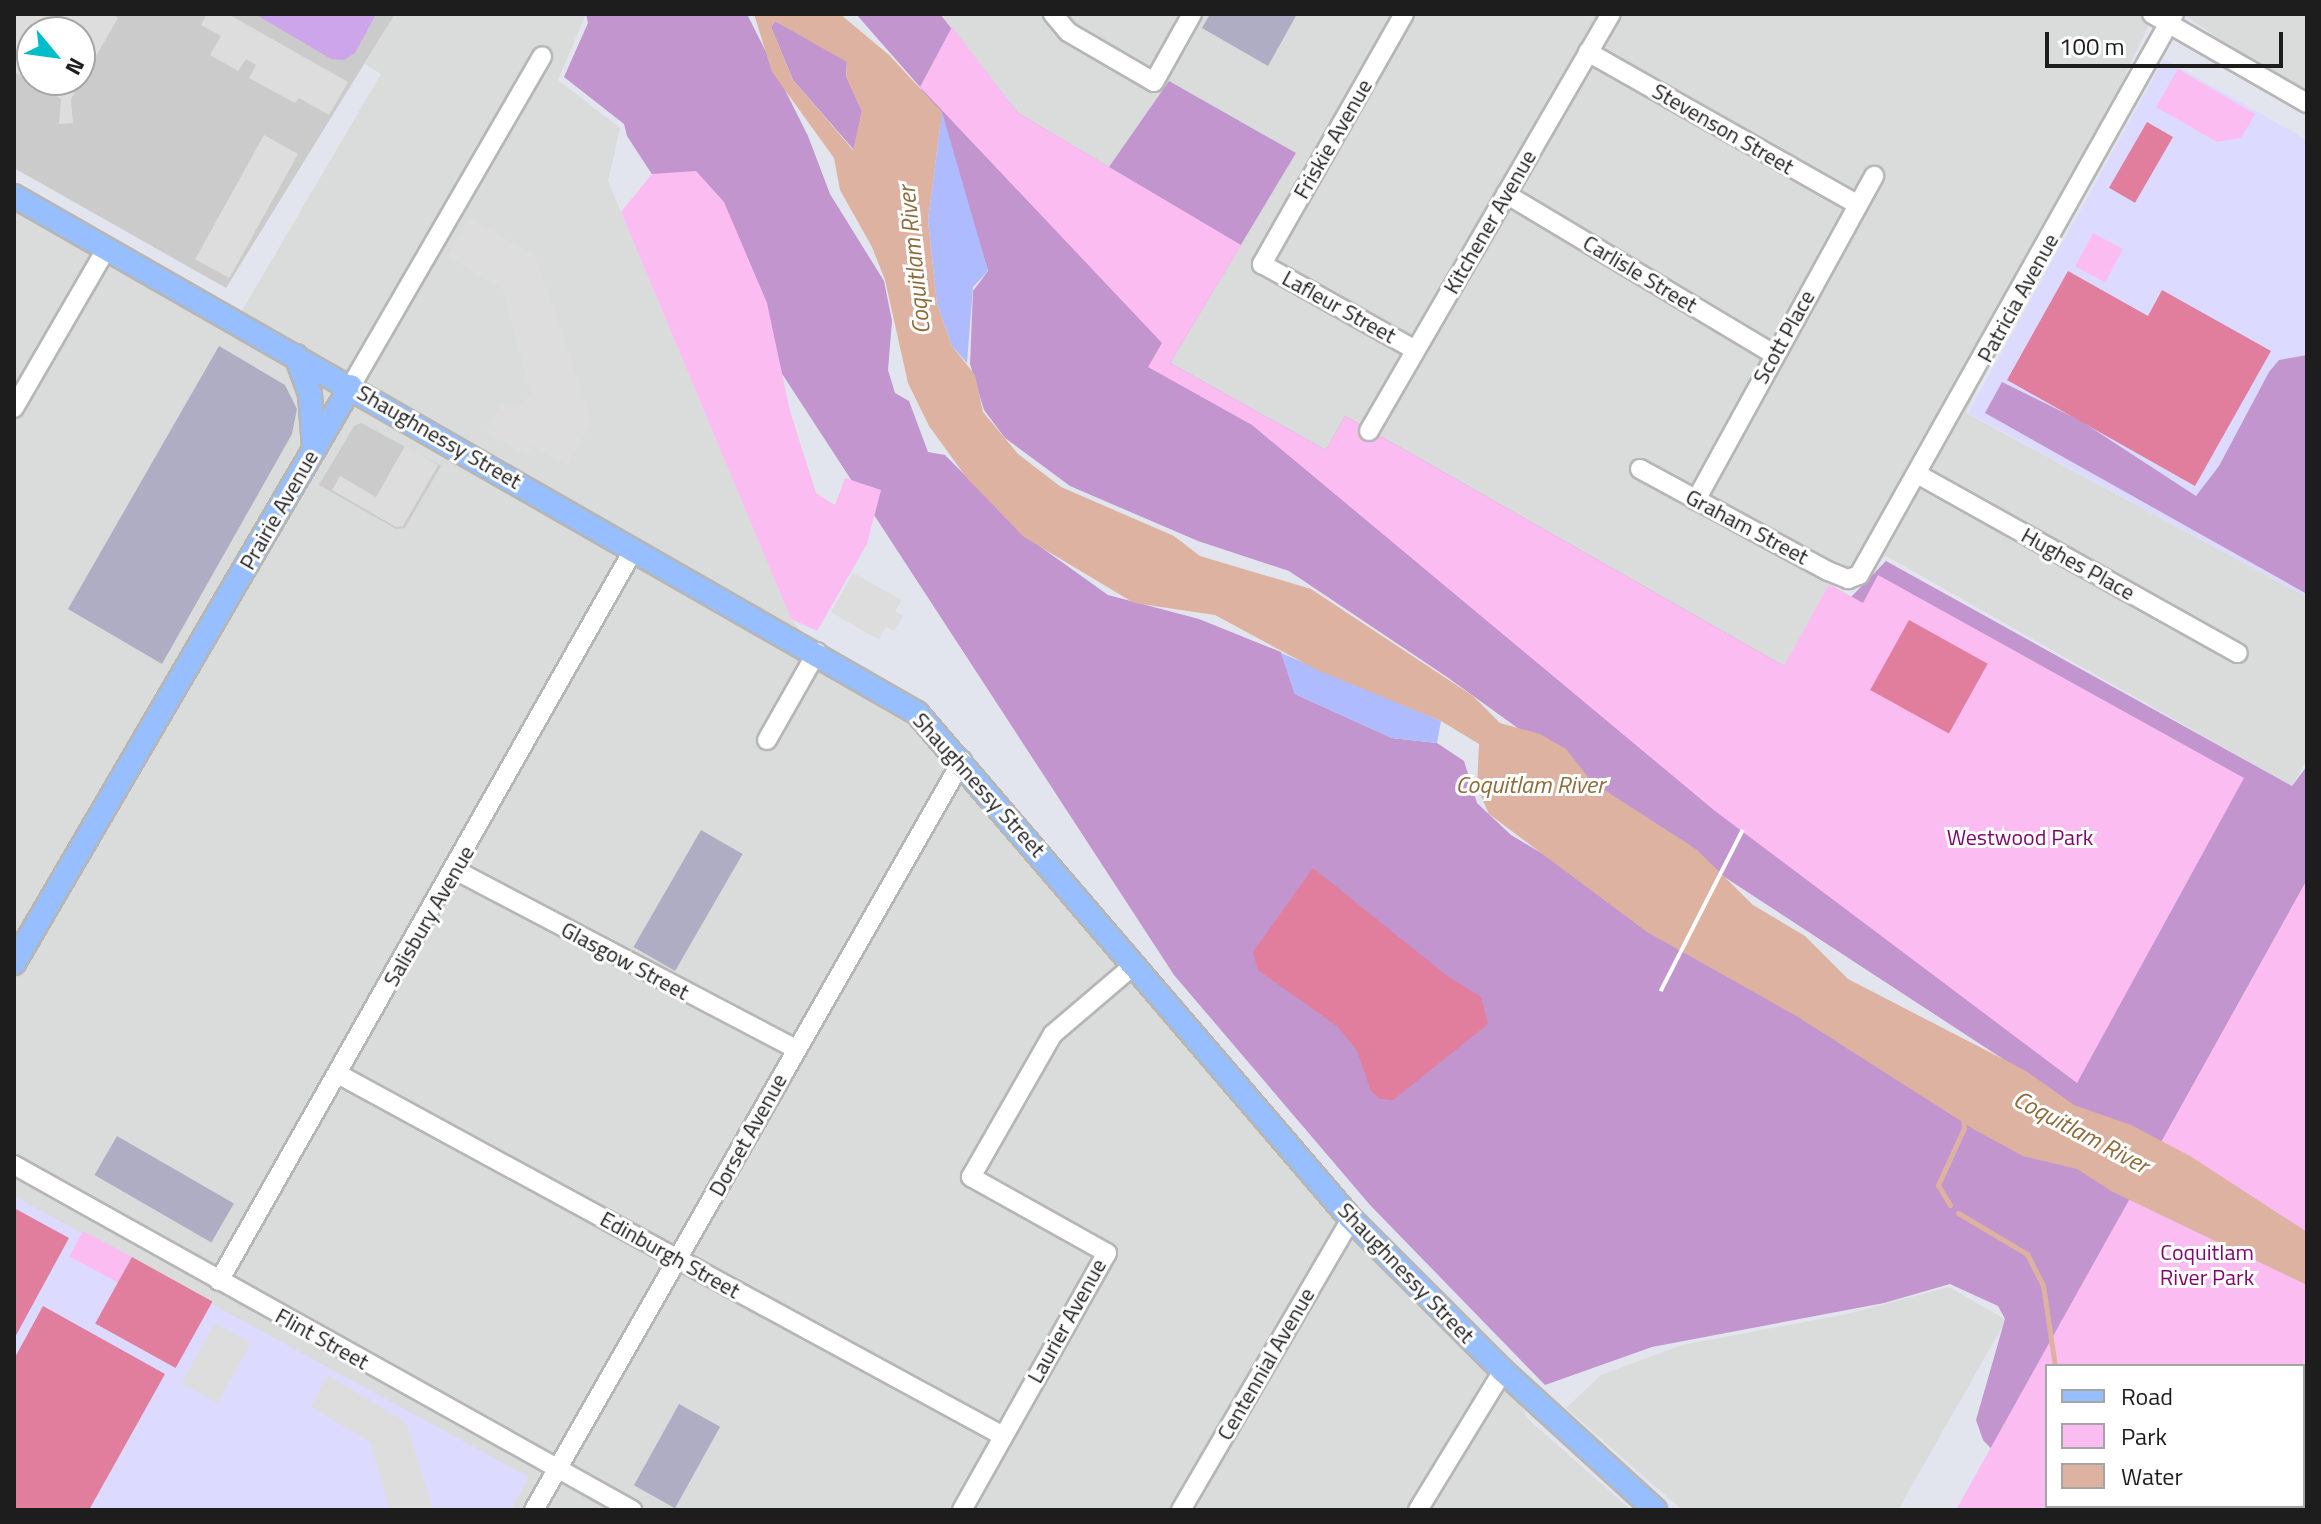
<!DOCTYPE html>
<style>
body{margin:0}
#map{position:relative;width:2321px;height:1524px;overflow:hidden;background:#e2e5ee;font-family:"Titillium Web",sans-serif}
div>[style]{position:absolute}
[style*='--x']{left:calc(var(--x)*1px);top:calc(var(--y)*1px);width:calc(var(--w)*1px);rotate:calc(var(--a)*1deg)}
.residential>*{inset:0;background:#dadbdb}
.education>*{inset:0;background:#dddaff}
.religious>*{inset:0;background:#cbcbcb}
.construction>*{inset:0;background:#afadc3;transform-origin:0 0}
.grass>*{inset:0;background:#cda5eb}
.forest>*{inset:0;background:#c295cf}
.sand>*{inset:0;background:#afbbff}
.park>*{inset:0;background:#fbbcf2;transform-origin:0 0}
.pitch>*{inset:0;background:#e17d9d;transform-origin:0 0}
.parking>*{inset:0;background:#ddd;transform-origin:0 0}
.water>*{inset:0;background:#deb2a0}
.pier>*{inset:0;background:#fff;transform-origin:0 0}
.stream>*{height:5px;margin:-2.5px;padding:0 2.5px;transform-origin:2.5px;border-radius:2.5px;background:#deb2a0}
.roads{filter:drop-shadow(2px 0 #b6b6b6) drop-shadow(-2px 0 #b6b6b6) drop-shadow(0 2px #b6b6b6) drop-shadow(0 -2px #b6b6b6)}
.minor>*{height:18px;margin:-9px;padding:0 9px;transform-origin:9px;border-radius:9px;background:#fff}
.major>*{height:22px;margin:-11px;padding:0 11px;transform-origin:11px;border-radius:11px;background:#97beff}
span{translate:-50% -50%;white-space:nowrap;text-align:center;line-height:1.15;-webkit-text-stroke:6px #fff;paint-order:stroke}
.street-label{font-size:22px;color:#1d1d1d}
.park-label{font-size:22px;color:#7e076d}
.water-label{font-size:24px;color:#8f6b3b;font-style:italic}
.frame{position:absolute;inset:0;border:16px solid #1d1d1d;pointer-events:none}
.legend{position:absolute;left:2045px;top:1364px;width:260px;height:144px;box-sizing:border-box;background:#fff;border:2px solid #a5a5a5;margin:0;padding:10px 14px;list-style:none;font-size:24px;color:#1d1d1d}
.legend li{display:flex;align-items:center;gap:16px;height:40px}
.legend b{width:40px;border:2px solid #a5a5a5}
.north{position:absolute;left:16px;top:16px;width:80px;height:80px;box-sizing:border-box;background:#fff;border:2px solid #a5a5a5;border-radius:50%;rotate:119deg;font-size:22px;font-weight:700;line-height:32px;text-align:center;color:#1d1d1d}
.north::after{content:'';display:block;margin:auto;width:28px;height:36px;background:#00bec9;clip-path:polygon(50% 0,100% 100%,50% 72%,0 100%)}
.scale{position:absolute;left:2045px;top:32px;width:238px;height:36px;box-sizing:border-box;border:4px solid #1d1d1d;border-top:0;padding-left:10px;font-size:24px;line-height:28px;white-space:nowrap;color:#1d1d1d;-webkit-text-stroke:6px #fff;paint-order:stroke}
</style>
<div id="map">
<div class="residential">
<div style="clip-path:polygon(395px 14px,585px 16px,558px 80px,620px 128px,608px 181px,791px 619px,817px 652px,898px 699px,1503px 1371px,1528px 1419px,1631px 1510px,14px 1510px,14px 196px,236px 321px,381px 74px,365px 64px)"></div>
<div style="clip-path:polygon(940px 14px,2154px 14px,1966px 413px,2307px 597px,2307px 759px,2292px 786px,1886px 556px,1829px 584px,1784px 667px,1346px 417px,1326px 450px,1170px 363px,1295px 153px,1109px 167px,1018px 113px)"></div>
<div style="clip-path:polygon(2183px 14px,2307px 14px,2307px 99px)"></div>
<div style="clip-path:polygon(1949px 1287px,2006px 1320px,1898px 1510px,1682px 1510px,1566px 1408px,1601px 1375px,1682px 1345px,1847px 1314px)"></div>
</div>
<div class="education">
<div style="clip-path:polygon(2164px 59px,2307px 140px,2307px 597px,1968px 413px)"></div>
<div style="clip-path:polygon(14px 1196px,529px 1477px,511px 1510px,14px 1510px)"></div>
</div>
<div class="religious">
<div style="clip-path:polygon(evenodd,14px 14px,395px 14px,226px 288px,14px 168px,14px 14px,32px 32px,80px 32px,80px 80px,32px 80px,32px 32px)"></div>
<div style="clip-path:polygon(361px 423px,441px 466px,405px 528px,396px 529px,319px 485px,354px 426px)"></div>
</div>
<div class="construction">
<div style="clip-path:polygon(1210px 14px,1297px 14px,1268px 66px,1202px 28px)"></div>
<div style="clip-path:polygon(219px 346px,285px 385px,297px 409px,292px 434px,162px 664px,68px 609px)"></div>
<div style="left:701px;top:830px;width:48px;height:135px;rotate:30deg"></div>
<div style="left:117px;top:1136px;width:135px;height:45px;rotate:30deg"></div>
<div style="left:679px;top:1404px;width:47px;height:93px;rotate:29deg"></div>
</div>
<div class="grass">
<div style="clip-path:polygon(255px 14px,376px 14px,355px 53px,344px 60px,331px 59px)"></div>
</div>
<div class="forest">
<div style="clip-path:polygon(586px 14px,747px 14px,808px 136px,830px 194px,884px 281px,892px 321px,888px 370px,895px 393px,909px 401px,928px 452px,945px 455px,1024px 535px,1108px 595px,1199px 619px,1281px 652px,1295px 694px,1392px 738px,1437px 743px,1464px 761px,1477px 803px,1511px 835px,1646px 915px,2307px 1278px,2307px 1510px,2133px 1510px,2303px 1506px,2303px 1366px,2047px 1366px,1998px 1456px,1983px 1440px,1976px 1420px,2005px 1319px,1998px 1306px,1950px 1284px,1884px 1303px,1652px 1347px,1545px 1385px,1370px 1205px,1174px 975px,627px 136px,624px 124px,564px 77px,588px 23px)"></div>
<div style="clip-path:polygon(856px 14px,940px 14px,1018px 113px,1109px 167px,1169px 81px,1296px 153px,1170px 363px,1326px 450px,1345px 416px,1784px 666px,1886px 561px,2292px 786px,2307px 766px,2307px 880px,2153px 1157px,1726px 878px,1447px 677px,1289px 571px,1198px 541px,1070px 486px,1005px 438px,984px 410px,970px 364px,973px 291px,988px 271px,947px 135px,920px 87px)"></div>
<div style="clip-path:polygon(775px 21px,847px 61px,846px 76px,862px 111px,854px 150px,793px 80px,771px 27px)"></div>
<div style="clip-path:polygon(2307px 355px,2307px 594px,1985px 413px,2002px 382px,2081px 421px,2196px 496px,2219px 466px,2269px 372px,2279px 360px)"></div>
</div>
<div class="sand">
<div style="clip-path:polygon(942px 112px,988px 271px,973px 287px,967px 363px,952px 346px,937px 304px,928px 220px)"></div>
<div style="clip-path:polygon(1281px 653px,1441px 721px,1437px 743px,1392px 738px,1295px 694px)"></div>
</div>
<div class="park">
<div style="clip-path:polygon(952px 27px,1018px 113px,1241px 245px,1170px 363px,1326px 450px,1345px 416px,1784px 666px,1829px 584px,1863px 603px,1878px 575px,2244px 778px,2077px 1083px,1715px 811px,1252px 425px,1148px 367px,1162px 343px,920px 87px)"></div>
<div style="clip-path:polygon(2178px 69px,2255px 114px,2241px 138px,2217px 142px,2156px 107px)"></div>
<div style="clip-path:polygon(696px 171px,724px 202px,767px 303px,790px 411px,816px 493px,835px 505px,845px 478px,881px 490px,867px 544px,817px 631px,791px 619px,621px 212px,652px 174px)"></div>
<div style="left:2093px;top:233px;width:34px;height:38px;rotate:28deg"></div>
<div style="clip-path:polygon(evenodd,2307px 880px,2307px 1510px,1956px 1510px,2153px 1157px,2307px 880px,2047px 1366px,2303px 1366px,2303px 1506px,2047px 1506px,2047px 1366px)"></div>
<div style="left:83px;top:1231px;width:55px;height:29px;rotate:28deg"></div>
</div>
<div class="pitch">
<div style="left:2147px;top:122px;width:30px;height:76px;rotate:30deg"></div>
<div style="clip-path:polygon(2068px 271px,2148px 316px,2162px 290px,2271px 351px,2195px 486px,2007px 380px)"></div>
<div style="left:1909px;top:620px;width:90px;height:80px;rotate:29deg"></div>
<div style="clip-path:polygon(1313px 868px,1446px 975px,1481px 997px,1488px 1024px,1393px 1100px,1380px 1099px,1371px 1091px,1357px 1051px,1338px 1027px,1258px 970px,1253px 952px)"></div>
<div style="clip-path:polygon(14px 1208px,69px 1238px,14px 1339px)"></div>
<div style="left:132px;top:1257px;width:92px;height:76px;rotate:29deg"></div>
<div style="clip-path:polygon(43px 1306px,165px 1374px,89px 1510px,14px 1510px,14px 1359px)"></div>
</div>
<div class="parking">
<div style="clip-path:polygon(evenodd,14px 14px,111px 14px,118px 18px,71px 99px,73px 123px,59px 124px,61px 99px,14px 72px,14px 14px,80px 32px,80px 80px,32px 80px,32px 32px,80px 32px)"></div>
<div style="clip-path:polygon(207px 14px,228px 14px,348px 82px,329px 115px,299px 98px,295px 103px,249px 78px,256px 65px,246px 59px,238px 71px,210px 55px,221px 36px,201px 25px)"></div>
<div style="left:264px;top:135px;width:39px;height:142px;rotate:29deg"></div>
<div style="clip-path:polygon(469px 218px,535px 256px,592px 421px,568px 465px,532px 446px,527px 455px,486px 432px,501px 404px,521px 405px,531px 394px,503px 289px,447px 256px)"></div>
<div style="clip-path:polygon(405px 446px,438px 465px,403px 526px,396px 527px,332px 490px,340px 476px,376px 497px)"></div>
<div style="clip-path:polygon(853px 573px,902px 600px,895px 611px,903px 616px,894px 631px,886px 627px,879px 640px,831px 612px)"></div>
<div style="left:215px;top:1323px;width:41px;height:69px;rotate:29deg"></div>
<div style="clip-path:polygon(327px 1375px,406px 1422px,433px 1510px,390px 1510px,370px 1442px,311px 1407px)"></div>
</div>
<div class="water">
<div style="clip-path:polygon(evenodd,754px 14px,840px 14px,889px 55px,942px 112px,928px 220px,937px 304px,952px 346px,975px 375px,983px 412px,1018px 454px,1061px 487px,1174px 536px,1200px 556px,1311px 589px,1473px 696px,1500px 723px,1540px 734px,1566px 749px,1592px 782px,1696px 849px,1753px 905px,1805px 936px,1848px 979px,2026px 1071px,2074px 1105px,2131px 1125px,2190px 1156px,2307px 1232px,2307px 1285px,2113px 1192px,2077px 1169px,2023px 1156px,1975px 1130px,1798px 1017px,1647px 932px,1489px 814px,1477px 787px,1479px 744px,1441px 721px,1317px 670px,1215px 615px,1134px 603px,1024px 537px,966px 477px,929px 426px,908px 383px,885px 280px,872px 247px,840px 190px,834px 158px,772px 72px,754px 14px,775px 21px,847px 62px,846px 76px,862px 111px,853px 150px,793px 80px,771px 27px,775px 21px)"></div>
</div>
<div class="pier">
<div style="left:1741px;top:829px;width:4px;height:181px;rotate:27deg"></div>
</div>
<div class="stream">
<div style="--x:1950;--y:1205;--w:23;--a:-121"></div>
<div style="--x:1938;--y:1185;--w:63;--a:-65.5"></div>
<div style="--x:1964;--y:1128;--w:9;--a:-96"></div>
<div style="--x:1958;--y:1213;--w:80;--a:30.7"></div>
<div style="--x:2027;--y:1254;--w:35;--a:63"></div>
<div style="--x:2043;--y:1285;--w:82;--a:81.6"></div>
<div style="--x:2095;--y:1506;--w:4;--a:63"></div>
</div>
<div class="roads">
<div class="minor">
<div style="--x:1053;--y:14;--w:23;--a:50"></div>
<div style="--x:1068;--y:32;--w:99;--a:30.2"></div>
<div style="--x:1154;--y:82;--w:78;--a:-60.8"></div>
<div style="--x:1404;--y:14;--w:288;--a:119.6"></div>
<div style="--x:1262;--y:264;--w:176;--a:29.3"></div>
<div style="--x:2152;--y:14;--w:179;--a:29.9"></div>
<div style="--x:1588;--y:52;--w:310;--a:29.5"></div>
<div style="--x:1506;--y:194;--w:311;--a:30.9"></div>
<div style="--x:351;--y:386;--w:381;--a:-59.9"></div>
<div style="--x:14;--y:408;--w:184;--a:-59.9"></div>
<div style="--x:1369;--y:431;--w:482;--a:-59.9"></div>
<div style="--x:1640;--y:469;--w:214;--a:28.5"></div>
<div style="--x:1828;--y:571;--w:22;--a:22"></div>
<div style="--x:1848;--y:579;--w:12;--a:-20"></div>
<div style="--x:1859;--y:575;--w:643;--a:-60.69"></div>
<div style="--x:1919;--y:475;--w:365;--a:29.2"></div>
<div style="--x:1696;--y:500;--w:370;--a:-61.2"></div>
<div style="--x:767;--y:740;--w:101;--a:-60.4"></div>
<div style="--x:455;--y:870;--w:385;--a:27.7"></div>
<div style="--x:338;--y:1074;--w:757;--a:28.56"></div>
<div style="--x:14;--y:1165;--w:708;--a:29.17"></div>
<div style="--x:219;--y:1281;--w:841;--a:-60.45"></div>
<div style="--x:534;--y:1510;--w:863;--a:-60.26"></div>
<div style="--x:962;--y:1510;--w:295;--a:-60.6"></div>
<div style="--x:1107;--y:1253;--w:156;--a:-150.8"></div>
<div style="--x:971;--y:1177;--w:165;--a:-60.2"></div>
<div style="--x:1053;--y:1034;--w:106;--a:-40.4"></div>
<div style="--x:1181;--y:1510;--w:337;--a:-59.7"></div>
<div style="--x:1418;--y:1510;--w:163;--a:-58.6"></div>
</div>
<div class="major">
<div style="--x:14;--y:196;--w:1041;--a:29.79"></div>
<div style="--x:917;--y:713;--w:667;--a:49.38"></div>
<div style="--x:1351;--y:1219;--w:215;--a:45"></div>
<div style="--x:1503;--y:1371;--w:206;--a:42.4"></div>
<div style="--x:296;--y:356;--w:40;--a:69.8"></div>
<div style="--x:310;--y:394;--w:55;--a:85.8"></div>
<div style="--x:14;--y:963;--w:668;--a:-59.71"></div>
</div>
</div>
<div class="street-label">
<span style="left:1723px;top:129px;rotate:30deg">Stevenson Street</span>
<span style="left:1333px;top:139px;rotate:-60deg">Friskie Avenue</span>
<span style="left:1490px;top:222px;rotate:-60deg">Kitchener Avenue</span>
<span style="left:1640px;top:274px;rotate:31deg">Carlisle Street</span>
<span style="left:2018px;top:298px;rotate:-61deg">Patricia Avenue</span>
<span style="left:1339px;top:307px;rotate:29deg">Lafleur Street</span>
<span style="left:1784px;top:337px;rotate:-61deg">Scott Place</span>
<span style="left:439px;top:437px;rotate:30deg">Shaughnessy Street</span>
<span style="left:279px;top:510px;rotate:-60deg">Prairie Avenue</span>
<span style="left:1747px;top:527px;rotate:28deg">Graham Street</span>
<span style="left:2078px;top:564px;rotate:29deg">Hughes Place</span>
<span style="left:979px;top:785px;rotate:48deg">Shaughnessy Street</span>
<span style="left:429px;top:916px;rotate:-60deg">Salisbury Avenue</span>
<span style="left:625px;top:961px;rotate:28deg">Glasgow Street</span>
<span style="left:748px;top:1135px;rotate:-61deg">Dorset Avenue</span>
<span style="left:670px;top:1255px;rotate:29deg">Edinburgh Street</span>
<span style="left:1406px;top:1273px;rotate:46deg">Shaughnessy Street</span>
<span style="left:1067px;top:1321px;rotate:-61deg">Laurier Avenue</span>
<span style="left:322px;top:1339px;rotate:29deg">Flint Street</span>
<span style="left:1266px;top:1364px;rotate:-60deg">Centennial Avenue</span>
</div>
<div class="park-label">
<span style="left:2020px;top:838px">Westwood Park</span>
<span style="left:2207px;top:1265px">Coquitlam<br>River Park</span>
</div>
<div class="water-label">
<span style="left:914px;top:260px;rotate:-96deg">Coquitlam River</span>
<span style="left:1530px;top:785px">Coquitlam River</span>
<span style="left:2081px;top:1132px;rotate:28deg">Coquitlam River</span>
</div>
<div class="frame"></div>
<ul class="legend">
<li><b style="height:10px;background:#97beff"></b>Road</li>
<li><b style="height:22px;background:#fbbcf2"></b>Park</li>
<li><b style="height:22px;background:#deb2a0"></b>Water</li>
</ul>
<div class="north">N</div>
<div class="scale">100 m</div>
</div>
